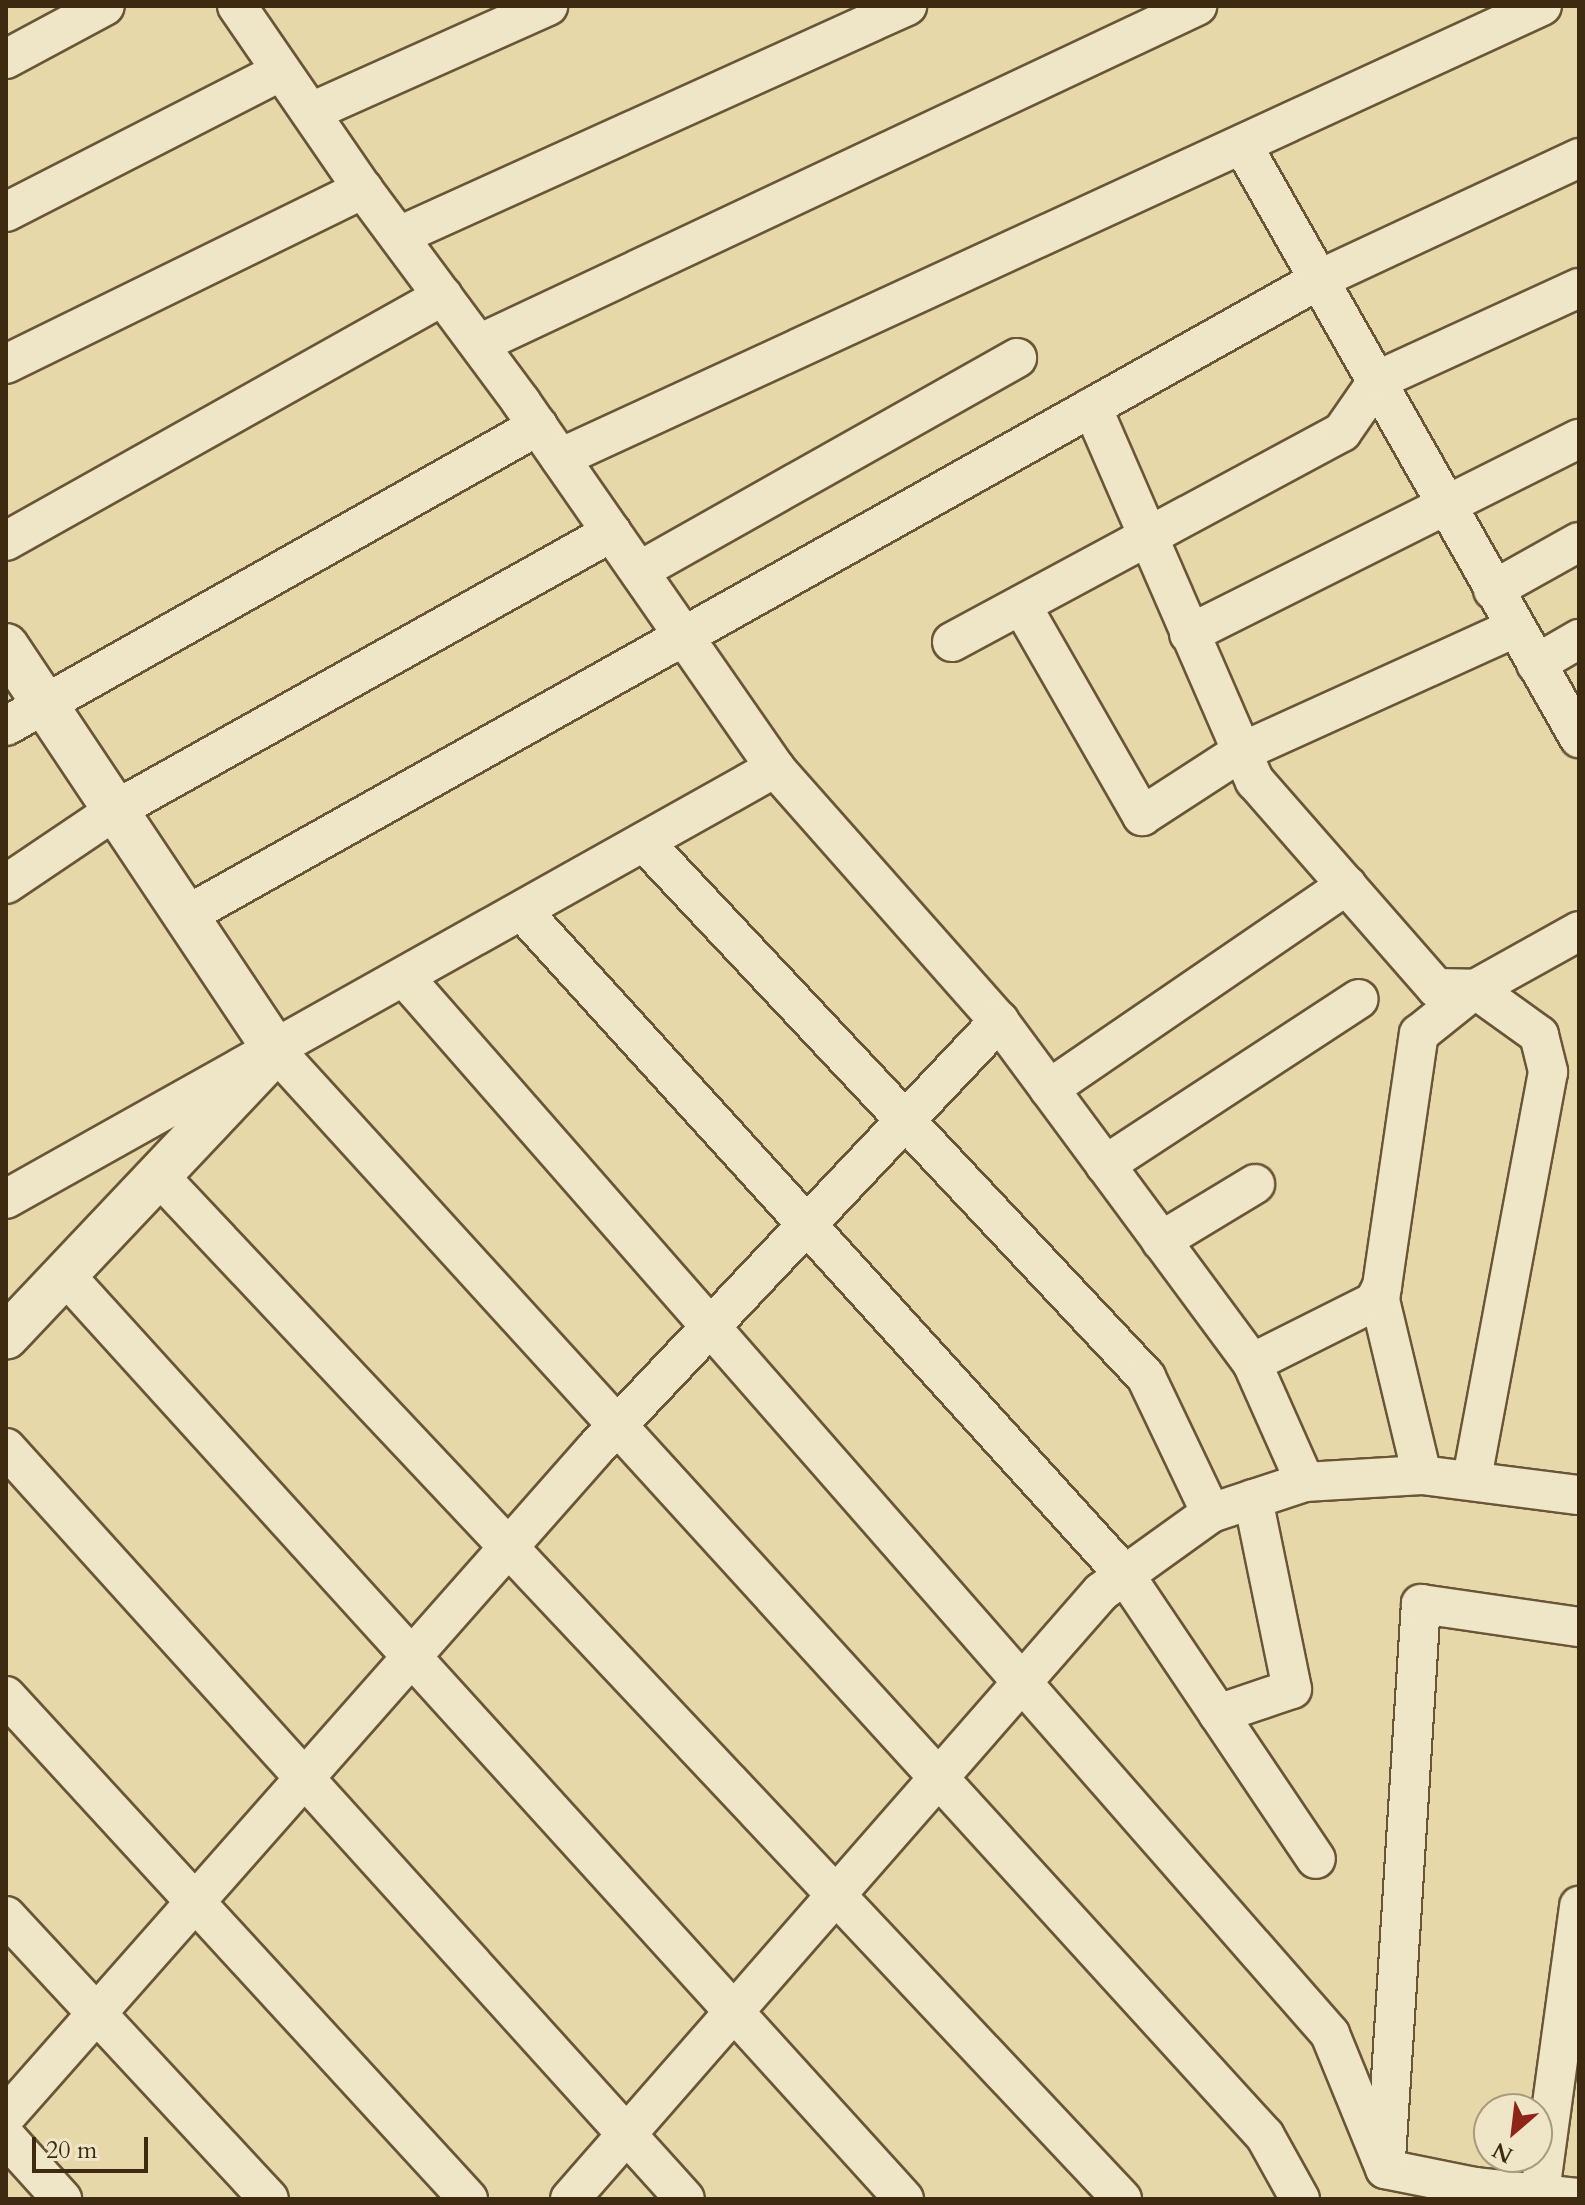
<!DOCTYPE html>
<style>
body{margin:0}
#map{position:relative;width:1585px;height:2205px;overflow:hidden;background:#e7d8aa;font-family:Cardo,serif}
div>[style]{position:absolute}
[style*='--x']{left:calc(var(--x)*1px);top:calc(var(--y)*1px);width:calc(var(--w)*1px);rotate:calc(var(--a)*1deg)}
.roads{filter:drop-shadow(2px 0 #685636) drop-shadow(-2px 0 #685636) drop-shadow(0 2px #685636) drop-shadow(0 -2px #685636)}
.street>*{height:38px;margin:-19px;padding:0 19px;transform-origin:19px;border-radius:19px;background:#efe6c8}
.secondary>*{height:44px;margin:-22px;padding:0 22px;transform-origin:22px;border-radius:22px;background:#efe6c8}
span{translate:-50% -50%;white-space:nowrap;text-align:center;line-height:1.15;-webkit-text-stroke:7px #efe6c8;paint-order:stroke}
.frame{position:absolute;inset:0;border:8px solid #3d2a10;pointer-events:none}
.north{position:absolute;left:1473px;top:2093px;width:80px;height:80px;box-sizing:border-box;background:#efe6c8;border:2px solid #a89b7e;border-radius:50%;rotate:208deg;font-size:22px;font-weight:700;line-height:32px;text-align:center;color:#3d2a10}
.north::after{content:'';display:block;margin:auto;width:28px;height:36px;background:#8f2418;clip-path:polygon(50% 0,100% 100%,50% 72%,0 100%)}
.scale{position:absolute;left:32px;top:2137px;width:116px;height:36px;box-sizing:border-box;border:4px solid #3d2a10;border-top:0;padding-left:10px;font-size:24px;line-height:28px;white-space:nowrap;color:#3d2a10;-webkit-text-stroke:6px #efe6c8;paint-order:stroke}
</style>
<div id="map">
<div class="roads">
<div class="street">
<div style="--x:237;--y:6;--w:222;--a:55.5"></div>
<div style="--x:363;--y:189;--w:265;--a:53.4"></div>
<div style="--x:521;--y:402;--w:446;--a:55.2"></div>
<div style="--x:775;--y:768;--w:338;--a:48.5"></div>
<div style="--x:999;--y:1021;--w:425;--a:53.5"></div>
<div style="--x:1252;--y:1363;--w:130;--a:66"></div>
<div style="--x:6;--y:59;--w:112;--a:-28.2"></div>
<div style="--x:311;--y:112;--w:260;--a:-24.1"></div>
<div style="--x:1243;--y:146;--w:681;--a:60.42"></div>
<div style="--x:6;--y:212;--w:307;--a:-27.1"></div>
<div style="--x:399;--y:236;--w:558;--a:-24.36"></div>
<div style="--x:479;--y:344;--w:794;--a:-25.21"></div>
<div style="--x:6;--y:364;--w:398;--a:-26.1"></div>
<div style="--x:1092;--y:407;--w:408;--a:66.5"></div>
<div style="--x:1255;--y:781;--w:275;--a:48.8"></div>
<div style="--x:1436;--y:988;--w:39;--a:1"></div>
<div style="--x:1475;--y:989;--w:79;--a:35.7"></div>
<div style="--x:1539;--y:1035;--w:38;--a:76"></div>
<div style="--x:1548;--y:1072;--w:414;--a:100.6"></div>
<div style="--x:560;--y:458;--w:1081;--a:-24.72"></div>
<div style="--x:6;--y:541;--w:501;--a:-29.28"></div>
<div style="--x:639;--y:571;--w:434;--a:-29.4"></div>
<div style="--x:1493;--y:590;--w:98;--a:-29.2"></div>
<div style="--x:1023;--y:608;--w:240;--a:60.2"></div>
<div style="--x:1142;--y:816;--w:116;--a:-33"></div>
<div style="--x:1239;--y:753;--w:303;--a:-24.4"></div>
<div style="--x:1189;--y:634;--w:436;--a:-26.6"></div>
<div style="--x:952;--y:642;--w:443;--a:-28.3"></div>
<div style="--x:1342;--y:432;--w:63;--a:-55.3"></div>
<div style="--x:1378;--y:380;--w:221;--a:-24.6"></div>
<div style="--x:1536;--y:664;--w:50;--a:-30.2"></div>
<div style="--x:6;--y:726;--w:611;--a:-29.42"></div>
<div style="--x:644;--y:842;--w:734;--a:46.82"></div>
<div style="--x:1146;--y:1377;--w:151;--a:64.5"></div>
<div style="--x:6;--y:884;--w:134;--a:-34"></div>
<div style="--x:117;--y:809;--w:567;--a:-29.23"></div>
<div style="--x:522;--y:911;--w:897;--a:47.76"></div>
<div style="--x:1125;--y:1575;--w:342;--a:56.1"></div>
<div style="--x:187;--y:915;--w:1302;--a:-29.3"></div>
<div style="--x:1322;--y:278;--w:284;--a:-25"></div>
<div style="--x:405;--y:978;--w:1404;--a:48.78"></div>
<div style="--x:1330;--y:2034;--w:146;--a:67.8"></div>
<div style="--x:1385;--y:2169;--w:91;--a:11.4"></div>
<div style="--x:276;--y:1051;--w:1468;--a:47.65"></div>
<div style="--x:1265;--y:2136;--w:72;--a:60.9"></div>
<div style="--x:1049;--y:1089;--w:361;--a:-34.4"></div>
<div style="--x:1105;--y:1165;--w:303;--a:-33.2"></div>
<div style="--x:159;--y:1176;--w:1405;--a:46.73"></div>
<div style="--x:6;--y:1199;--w:882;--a:-29.27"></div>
<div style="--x:1161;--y:1241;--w:110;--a:-31.2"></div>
<div style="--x:65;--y:1275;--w:1248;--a:47.76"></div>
<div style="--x:1252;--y:1363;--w:136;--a:-26.6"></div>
<div style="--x:1374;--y:1302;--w:18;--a:-63"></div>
<div style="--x:6;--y:1448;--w:1012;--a:47.88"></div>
<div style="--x:1422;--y:1475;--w:180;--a:-103.5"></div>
<div style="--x:1380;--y:1300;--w:269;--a:-81.7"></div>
<div style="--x:1419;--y:1034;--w:72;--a:-38.8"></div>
<div style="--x:1475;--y:989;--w:119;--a:-29.1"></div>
<div style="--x:6;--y:1696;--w:683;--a:47.43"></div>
<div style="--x:1218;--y:1714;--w:78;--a:-18.7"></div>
<div style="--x:1292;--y:1689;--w:194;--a:-101.6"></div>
<div style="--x:6;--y:1916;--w:386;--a:47.1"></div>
<div style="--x:6;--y:2116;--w:890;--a:-48.55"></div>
<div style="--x:595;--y:1449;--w:589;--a:-46.65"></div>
<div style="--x:6;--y:2137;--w:84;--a:47.9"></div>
<div style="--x:1386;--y:2158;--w:555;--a:-86.39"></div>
<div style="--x:1421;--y:1604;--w:160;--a:8.3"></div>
<div style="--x:570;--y:2199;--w:806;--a:-48.82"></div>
<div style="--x:1101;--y:1592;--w:135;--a:-35.7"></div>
<div style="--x:1211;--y:1513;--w:99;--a:-18.3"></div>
<div style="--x:1305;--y:1482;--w:117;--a:-3.4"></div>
<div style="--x:1422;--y:1475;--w:158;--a:7.3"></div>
<div style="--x:1470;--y:2199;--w:13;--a:-72"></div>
<div style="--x:1474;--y:2187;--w:106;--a:6"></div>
<div style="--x:1539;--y:2199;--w:296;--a:-82.2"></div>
</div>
<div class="secondary">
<div style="--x:6;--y:646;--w:487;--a:56.3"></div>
<div style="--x:276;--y:1051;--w:393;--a:133.4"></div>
</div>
</div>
<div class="frame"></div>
<div class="north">N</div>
<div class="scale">20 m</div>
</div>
